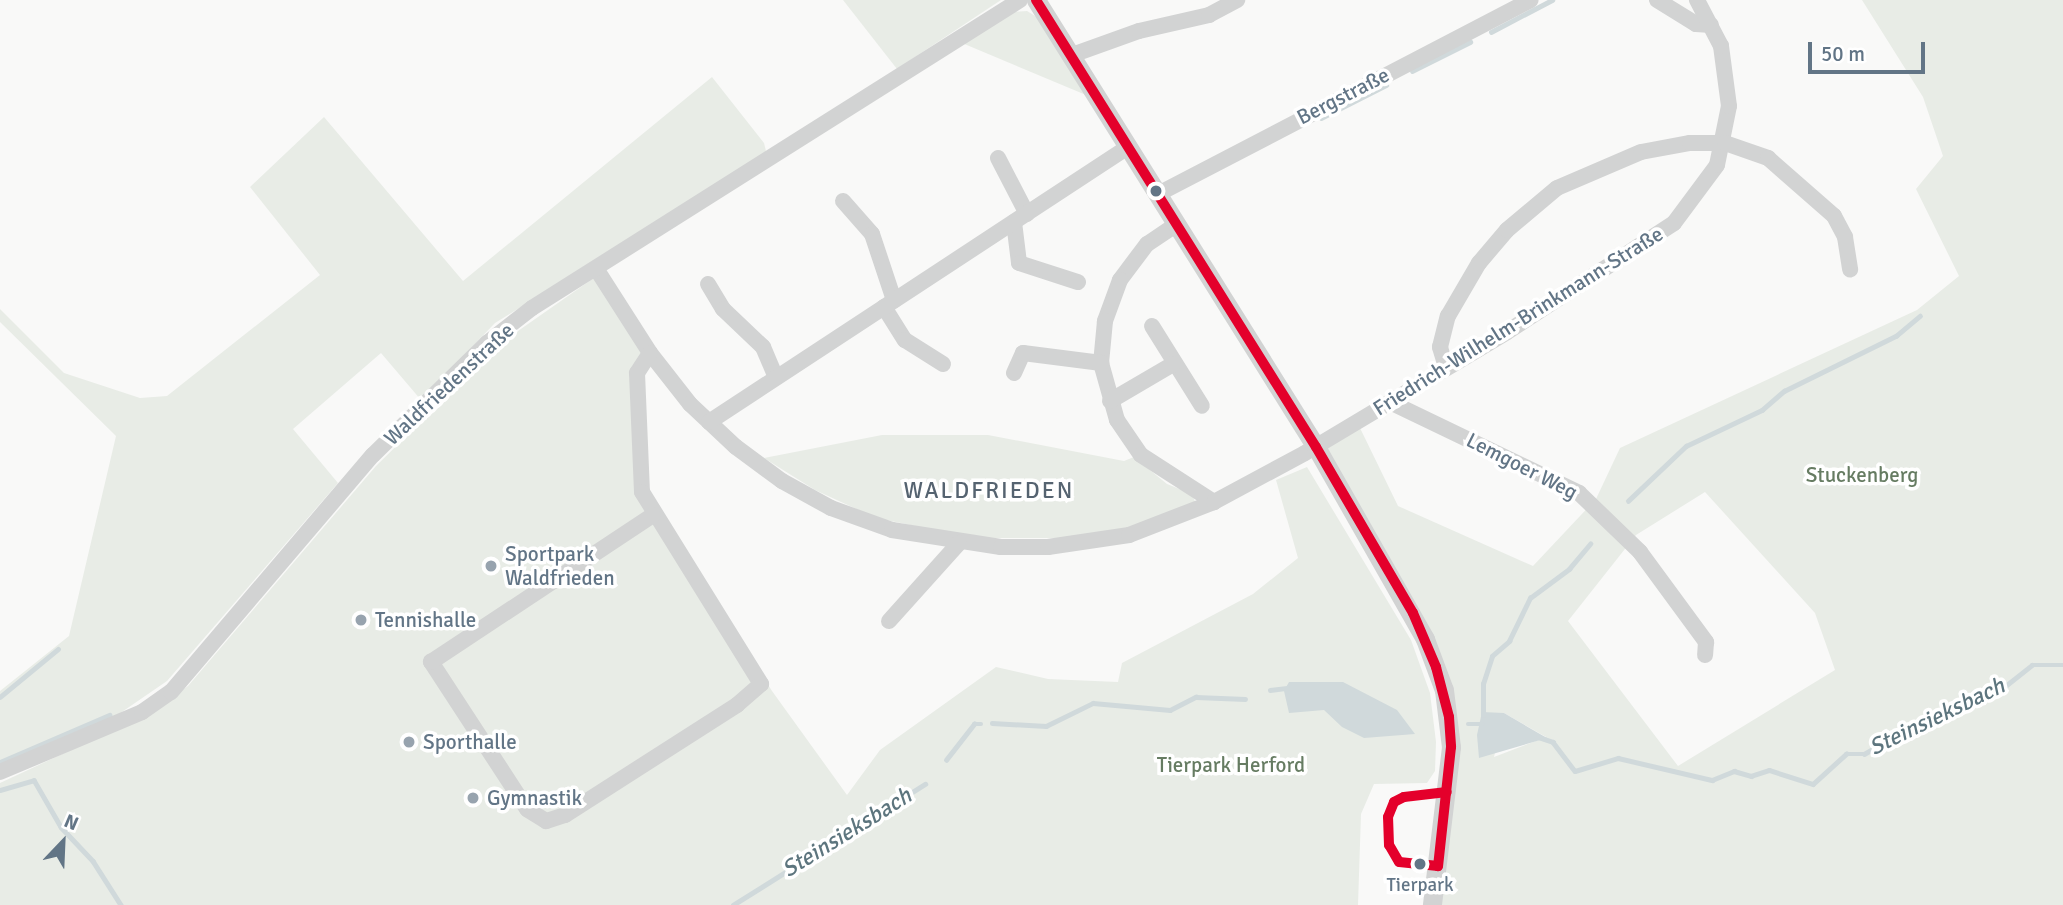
<!DOCTYPE html>
<meta charset="utf-8">
<style>
body{margin:0}
#map{position:relative;width:2063px;height:905px;overflow:hidden;background:#f9f9f8;font-family:Signika,sans-serif}
div>[style]{position:absolute}
[style*='--x']{left:calc(var(--x)*1px);top:calc(var(--y)*1px);width:calc(var(--w)*1px);rotate:calc(var(--a)*1deg)}
.green>*{inset:0;background:#e8ece6}
.water>*{inset:0;background:#d0d9db}
.stream>*{height:4.5px;margin:-2.25px;padding:0 2.25px;transform-origin:2.25px;border-radius:2.25px;background:#d0d9db}
.minor>*{height:16px;margin:-8px;padding:0 8px;transform-origin:8px;border-radius:8px;background:#d2d3d3}
.tertiary>*{height:19px;margin:-9.5px;padding:0 9.5px;transform-origin:9.5px;border-radius:9.5px;background:#d2d3d3}
.bus-1>*{height:10px;margin:-5px;padding:0 5px;transform-origin:5px;border-radius:5px;background:#e4002b}
.dots>*{width:19px;height:19px;translate:-50% -50%;box-sizing:border-box;border:4px solid #fff;border-radius:50%}
span{translate:-50% -50%;white-space:nowrap;text-align:center;line-height:1.15;-webkit-text-stroke:7px #fff;paint-order:stroke}
.bus-label{font-size:19px;color:#627586}
.street-label{font-size:21px;color:#627586}
.park-label{font-size:21px;color:#667c62}
.poi-label{font-size:21px;color:#627586}
.left{translate:0 -50%;text-align:left}
.neighbourhood-label{font-size:23px;color:#556370;letter-spacing:2px}
.water-label{font-size:23px;color:#5d757e;font-style:italic}
.north{position:absolute;left:28px;top:807px;width:70px;height:70px;-webkit-text-stroke:5px #fff;paint-order:stroke;rotate:23deg;font-size:19px;font-weight:700;line-height:28px;text-align:center;color:#627586}
.north::after{content:'';display:block;margin:auto;width:24px;height:32px;background:#627586;clip-path:polygon(50% 0,100% 100%,50% 72%,0 100%)}
.scale{position:absolute;left:1808px;top:42px;width:117px;height:32px;box-sizing:border-box;border:4px solid #627586;border-top:0;padding-left:9px;font-size:21px;line-height:24px;white-space:nowrap;color:#627586;-webkit-text-stroke:5px #fff;paint-order:stroke}
</style>
<div id="map">
<div class="green">
<div style="clip-path:polygon(843px 0,1001px 0,897px 69px)"></div>
<div style="clip-path:polygon(evenodd,1862px 0,2063px 0,2063px 905px,1438px 905px,1450px 688px,1326px 449px,1360px 428px,1398px 506px,1533px 566px,1596px 499px,1620px 448px,1917px 310px,1959px 276px,1916px 189px,1943px 156px,1923px 97px,1862px 0,1705px 492px,1815px 613px,1835px 670px,1678px 766px,1568px 621px,1636px 535px,1705px 492px,1862px 0,1504px 713px,1546px 737px,1494px 757px,1504px 713px)"></div>
<div style="clip-path:polygon(1027px 11px,1040px 19px,1086px 95px,962px 43px,1010px 12px)"></div>
<div style="clip-path:polygon(712px 77px,764px 143px,767px 155px,495px 323px,421px 400px,381px 353px,293px 429px,338px 483px,167px 681px,116px 716px,0 765px,0 691px,69px 636px,116px 436px,0 322px,0 309px,64px 373px,140px 398px,167px 396px,320px 275px,250px 187px,324px 117px,463px 281px)"></div>
<div style="clip-path:polygon(598px 275px,642px 347px,647px 493px,772px 691px,847px 795px,880px 750px,996px 667px,1048px 679px,1118px 682px,1122px 663px,1253px 594px,1298px 558px,1276px 480px,1307px 467px,1411px 640px,1430px 693px,1436px 742px,1435px 771px,1427px 783px,1374px 784px,1361px 814px,1358px 905px,0 905px,0 783px,144px 716px,188px 686px,376px 466px,501px 343px)"></div>
<div style="clip-path:polygon(882px 435px,988px 435px,1124px 461px,1134px 457px,1167px 484px,1192px 494px,1196px 504px,1141px 524px,1083px 538px,975px 538px,876px 518px,815px 490px,764px 458px)"></div>
</div>
<div class="water">
<div style="clip-path:polygon(1289px 682px,1343px 682px,1397px 710px,1415px 734px,1364px 738px,1342px 727px,1324px 710px,1289px 713px,1284px 691px)"></div>
<div style="clip-path:polygon(1482px 712px,1504px 713px,1547px 738px,1479px 758px,1477px 735px)"></div>
</div>
<div class="stream">
<div style="--x:1491;--y:32;--w:69;--a:-27.7"></div>
<div style="--x:1412;--y:71;--w:65;--a:-26.6"></div>
<div style="--x:1321;--y:118;--w:73;--a:-26.9"></div>
<div style="--x:1628;--y:501;--w:80;--a:-43.5"></div>
<div style="--x:1686;--y:446;--w:84;--a:-25.3"></div>
<div style="--x:1762;--y:410;--w:29;--a:-41"></div>
<div style="--x:1784;--y:391;--w:125;--a:-26.2"></div>
<div style="--x:1896;--y:336;--w:31;--a:-40"></div>
<div style="--x:1270;--y:690;--w:17;--a:-7"></div>
<div style="--x:0;--y:697;--w:75;--a:-39.6"></div>
<div style="--x:1483;--y:715;--w:31;--a:-90"></div>
<div style="--x:1483;--y:684;--w:29;--a:-72"></div>
<div style="--x:1492;--y:656;--w:23;--a:-41"></div>
<div style="--x:1509;--y:641;--w:48;--a:-64"></div>
<div style="--x:1530;--y:598;--w:49;--a:-36.6"></div>
<div style="--x:1569;--y:569;--w:33;--a:-50"></div>
<div style="--x:992;--y:723;--w:54;--a:3.2"></div>
<div style="--x:1046;--y:726;--w:52;--a:-26.1"></div>
<div style="--x:1093;--y:703;--w:77;--a:5.2"></div>
<div style="--x:1170;--y:710;--w:29;--a:-27"></div>
<div style="--x:1196;--y:697;--w:49;--a:2.3"></div>
<div style="--x:1468;--y:724;--w:15;--a:0"></div>
<div style="--x:1538;--y:737;--w:16;--a:18"></div>
<div style="--x:1553;--y:742;--w:36;--a:53"></div>
<div style="--x:1575;--y:771;--w:45;--a:-16.8"></div>
<div style="--x:1618;--y:758;--w:97;--a:13.2"></div>
<div style="--x:1712;--y:780;--w:24;--a:-22"></div>
<div style="--x:1734;--y:771;--w:18;--a:16"></div>
<div style="--x:1751;--y:776;--w:19;--a:-18"></div>
<div style="--x:1769;--y:770;--w:46;--a:17.7"></div>
<div style="--x:1813;--y:784;--w:45;--a:-42.3"></div>
<div style="--x:1846;--y:754;--w:18;--a:0"></div>
<div style="--x:1864;--y:754;--w:84;--a:-29.9"></div>
<div style="--x:1937;--y:712;--w:59;--a:-16.6"></div>
<div style="--x:1994;--y:695;--w:48;--a:-38.3"></div>
<div style="--x:2032;--y:665;--w:31;--a:0"></div>
<div style="--x:946;--y:760;--w:46;--a:-52.1"></div>
<div style="--x:974;--y:724;--w:7;--a:0"></div>
<div style="--x:0;--y:762;--w:119;--a:-23.3"></div>
<div style="--x:0;--y:790;--w:35;--a:-16"></div>
<div style="--x:34;--y:780;--w:54;--a:60.1"></div>
<div style="--x:61;--y:827;--w:47;--a:46.7"></div>
<div style="--x:93;--y:861;--w:52;--a:57.5"></div>
<div style="--x:733;--y:905;--w:227;--a:-32.2"></div>
</div>
<div class="minor">
<div style="--x:1657;--y:0;--w:46;--a:31.6"></div>
<div style="--x:1696;--y:24;--w:15;--a:4"></div>
<div style="--x:1072;--y:55;--w:71;--a:-19.7"></div>
<div style="--x:1139;--y:31;--w:72;--a:-12.9"></div>
<div style="--x:1209;--y:15;--w:32;--a:-28"></div>
<div style="--x:998;--y:158;--w:63;--a:62.6"></div>
<div style="--x:1158;--y:194;--w:420;--a:-27.5"></div>
<div style="--x:843;--y:201;--w:44;--a:48.7"></div>
<div style="--x:872;--y:234;--w:70;--a:71.6"></div>
<div style="--x:1014;--y:222;--w:41;--a:83"></div>
<div style="--x:1019;--y:263;--w:62;--a:17.9"></div>
<div style="--x:1177;--y:224;--w:36;--a:146"></div>
<div style="--x:1147;--y:244;--w:45;--a:126.9"></div>
<div style="--x:1120;--y:280;--w:44;--a:110.1"></div>
<div style="--x:1105;--y:321;--w:42;--a:95.4"></div>
<div style="--x:1101;--y:363;--w:59;--a:74.3"></div>
<div style="--x:1117;--y:420;--w:42;--a:55.6"></div>
<div style="--x:1141;--y:455;--w:87;--a:32.8"></div>
<div style="--x:597;--y:270;--w:98;--a:57.4"></div>
<div style="--x:650;--y:353;--w:65;--a:51.9"></div>
<div style="--x:690;--y:404;--w:63;--a:43.1"></div>
<div style="--x:736;--y:447;--w:57;--a:36.5"></div>
<div style="--x:782;--y:481;--w:56;--a:28.9"></div>
<div style="--x:831;--y:508;--w:65;--a:19.8"></div>
<div style="--x:892;--y:530;--w:110;--a:8.9"></div>
<div style="--x:1001;--y:547;--w:47;--a:0"></div>
<div style="--x:1048;--y:547;--w:82;--a:-8.4"></div>
<div style="--x:1129;--y:535;--w:91;--a:-21.2"></div>
<div style="--x:1214;--y:502;--w:103;--a:-28.3"></div>
<div style="--x:1305;--y:453;--w:235;--a:-30.9"></div>
<div style="--x:1507;--y:332;--w:199;--a:-33.1"></div>
<div style="--x:1674;--y:223;--w:72;--a:-53.4"></div>
<div style="--x:1717;--y:165;--w:60;--a:-78.5"></div>
<div style="--x:1729;--y:106;--w:61;--a:-97.6"></div>
<div style="--x:1721;--y:46;--w:52;--a:-117.6"></div>
<div style="--x:708;--y:284;--w:29;--a:59"></div>
<div style="--x:723;--y:309;--w:55;--a:43.5"></div>
<div style="--x:763;--y:347;--w:33;--a:67"></div>
<div style="--x:884;--y:307;--w:39;--a:58"></div>
<div style="--x:905;--y:340;--w:45;--a:32.3"></div>
<div style="--x:1152;--y:326;--w:94;--a:58"></div>
<div style="--x:650;--y:353;--w:24;--a:123"></div>
<div style="--x:637;--y:373;--w:119;--a:87.6"></div>
<div style="--x:642;--y:492;--w:226;--a:58.2"></div>
<div style="--x:761;--y:684;--w:32;--a:139"></div>
<div style="--x:737;--y:705;--w:204;--a:147.4"></div>
<div style="--x:565;--y:815;--w:20;--a:162"></div>
<div style="--x:546;--y:821;--w:22;--a:-148"></div>
<div style="--x:527;--y:809;--w:176;--a:-123.1"></div>
<div style="--x:431;--y:662;--w:266;--a:-33.5"></div>
<div style="--x:1446;--y:367;--w:21;--a:-107"></div>
<div style="--x:1440;--y:347;--w:32;--a:-76"></div>
<div style="--x:1448;--y:316;--w:61;--a:-59.7"></div>
<div style="--x:1479;--y:263;--w:43;--a:-49.7"></div>
<div style="--x:1507;--y:230;--w:65;--a:-40"></div>
<div style="--x:1557;--y:188;--w:91;--a:-23.2"></div>
<div style="--x:1641;--y:152;--w:50;--a:-10.4"></div>
<div style="--x:1690;--y:143;--w:35;--a:0"></div>
<div style="--x:1725;--y:143;--w:46;--a:19.2"></div>
<div style="--x:1768;--y:158;--w:88;--a:41.3"></div>
<div style="--x:1834;--y:216;--w:24;--a:62"></div>
<div style="--x:1845;--y:237;--w:33;--a:81"></div>
<div style="--x:1014;--y:373;--w:22;--a:-66"></div>
<div style="--x:1023;--y:353;--w:79;--a:7.3"></div>
<div style="--x:1110;--y:401;--w:73;--a:-30.4"></div>
<div style="--x:1390;--y:402;--w:210;--a:25.7"></div>
<div style="--x:1579;--y:493;--w:85;--a:44"></div>
<div style="--x:1640;--y:552;--w:112;--a:53.7"></div>
<div style="--x:1706;--y:642;--w:13;--a:94"></div>
<div style="--x:709;--y:422;--w:501;--a:-33.28"></div>
<div style="--x:889;--y:621;--w:105;--a:-48.1"></div>
<div style="--x:0;--y:772;--w:154;--a:-22.9"></div>
<div style="--x:142;--y:712;--w:35;--a:-35"></div>
<div style="--x:171;--y:692;--w:311;--a:-49.6"></div>
<div style="--x:373;--y:455;--w:160;--a:-44.5"></div>
<div style="--x:487;--y:343;--w:57;--a:-37.9"></div>
<div style="--x:532;--y:308;--w:577;--a:-32.26"></div>
</div>
<div class="tertiary">
<div style="--x:1036;--y:0;--w:527;--a:57.94"></div>
<div style="--x:1316;--y:447;--w:221;--a:60.4"></div>
<div style="--x:1425;--y:639;--w:54;--a:69.6"></div>
<div style="--x:1444;--y:690;--w:57;--a:83"></div>
<div style="--x:1451;--y:747;--w:159;--a:96.9"></div>
</div>
<div class="bus-1">
<div style="--x:1036;--y:0;--w:527;--a:57.94"></div>
<div style="--x:1316;--y:447;--w:192;--a:59.7"></div>
<div style="--x:1413;--y:613;--w:59;--a:66.9"></div>
<div style="--x:1436;--y:667;--w:52;--a:75.4"></div>
<div style="--x:1449;--y:717;--w:30;--a:86"></div>
<div style="--x:1451;--y:747;--w:120;--a:96.2"></div>
<div style="--x:1438;--y:866;--w:39;--a:-174"></div>
<div style="--x:1399;--y:862;--w:20;--a:-120"></div>
<div style="--x:1389;--y:845;--w:28;--a:-92"></div>
<div style="--x:1388;--y:817;--w:16;--a:-68"></div>
<div style="--x:1394;--y:802;--w:11;--a:-27"></div>
<div style="--x:1404;--y:797;--w:43;--a:-6.6"></div>
</div>
<div class="dots">
<div style="left:1156px;top:191px;background:#627586"></div>
<div style="left:491px;top:566px;background:#97a3ae"></div>
<div style="left:361px;top:620px;background:#97a3ae"></div>
<div style="left:409px;top:742px;background:#97a3ae"></div>
<div style="left:473px;top:798px;background:#97a3ae"></div>
<div style="left:1420px;top:864px;background:#627586"></div>
</div>
<div class="bus-label">
<span style="left:1420px;top:886px">Tierpark</span>
</div>
<div class="street-label">
<span style="left:1343px;top:96px;rotate:-27deg">Bergstraße</span>
<span style="left:1518px;top:321px;rotate:-32deg">Friedrich-Wilhelm-Brinkmann-Straße</span>
<span style="left:449px;top:384px;rotate:-43deg">Waldfriedenstraße</span>
<span style="left:1522px;top:466px;rotate:27deg">Lemgoer Weg</span>
</div>
<div class="park-label">
<span style="left:1862px;top:475px">Stuckenberg</span>
<span style="left:1231px;top:765px">Tierpark Herford</span>
</div>
<div class="poi-label">
<span class="left" style="left:505px;top:566px">Sportpark<br>Waldfrieden</span>
<span class="left" style="left:375px;top:620px">Tennishalle</span>
<span class="left" style="left:423px;top:742px">Sporthalle</span>
<span class="left" style="left:487px;top:798px">Gymnastik</span>
</div>
<div class="neighbourhood-label">
<span style="left:989px;top:491px">WALDFRIEDEN</span>
</div>
<div class="water-label">
<span style="left:1937px;top:717px;rotate:-26deg">Steinsieksbach</span>
<span style="left:847px;top:833px;rotate:-32deg">Steinsieksbach</span>
</div>
<div class="north">N</div>
<div class="scale">50 m</div>
</div>
